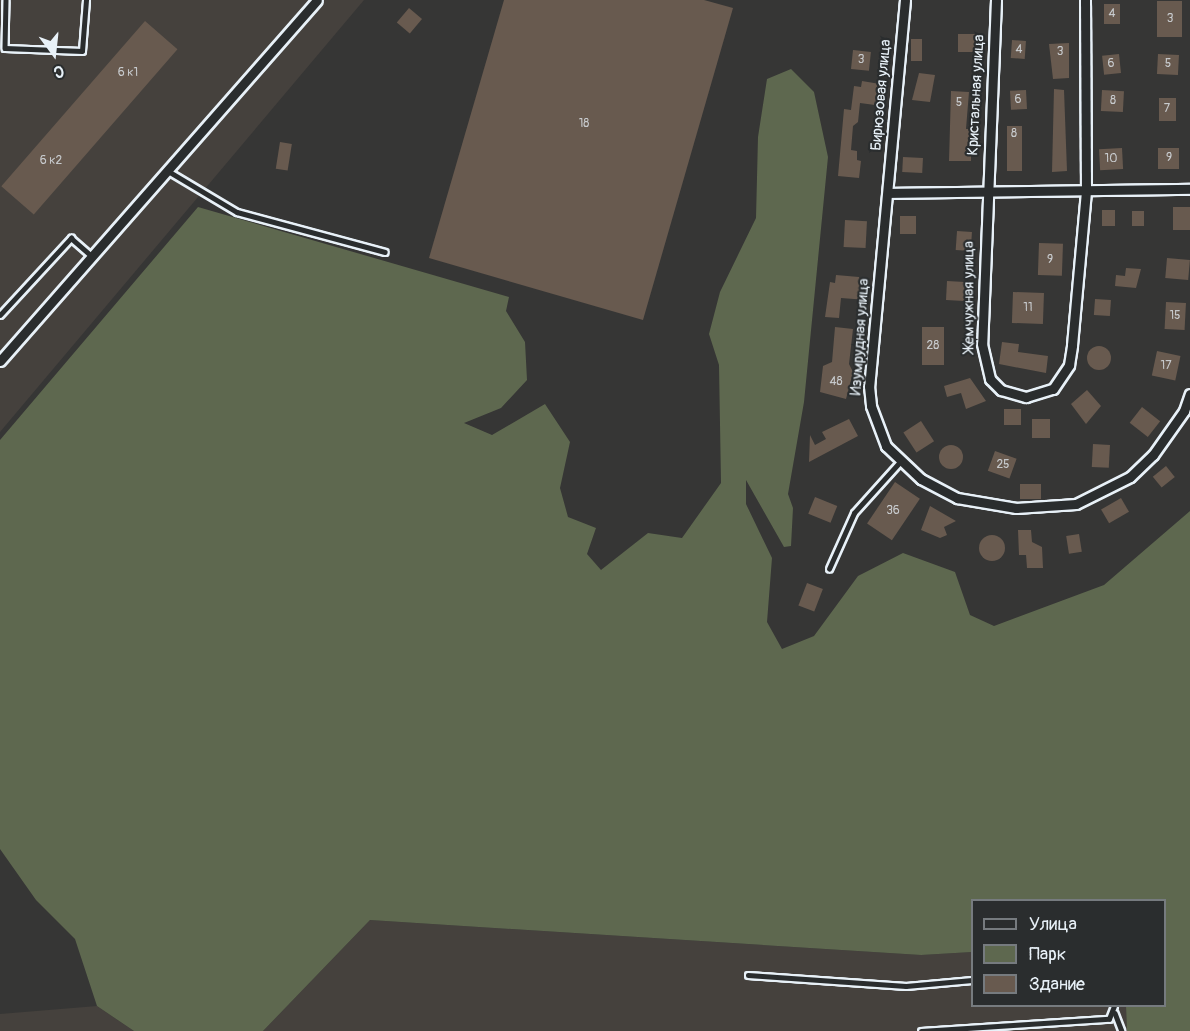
<!DOCTYPE html>
<meta charset="utf-8">
<style>
body{margin:0}
#map{position:relative;width:1190px;height:1031px;overflow:hidden;background:#363635;font-family:Pangolin,sans-serif}
div>[style]{position:absolute}
[style*='--x']{left:calc(var(--x)*1px);top:calc(var(--y)*1px);width:calc(var(--w)*1px);rotate:calc(var(--a)*1deg)}
.built>*{inset:0;background:#45413d}
.green>*{inset:0;background:#5e684f}
.building>*{inset:0;background:#685a4f;transform-origin:0 0}
.round{border-radius:50%}
.roads{filter:drop-shadow(2px 0 #e8f1f8) drop-shadow(-2px 0 #e8f1f8) drop-shadow(0 2px #e8f1f8) drop-shadow(0 -2px #e8f1f8)}
.service>*{height:4.5px;margin:-2.25px;padding:0 2.25px;transform-origin:2.25px;border-radius:2.25px;background:#2a2d2e}
.minor>*{height:9px;margin:-4.5px;padding:0 4.5px;transform-origin:4.5px;border-radius:4.5px;background:#2a2d2e}
span{translate:-50% -50%;white-space:nowrap;text-align:center;line-height:1.15;-webkit-text-stroke:4.5px #2a2d2e;paint-order:stroke}
.number-label{font-size:12px;color:#c8cbce}
.number-label span{-webkit-text-stroke-width:0}
.street-label{font-size:15px;color:#e8f1f8}
.legend{position:absolute;left:971px;top:899px;width:195px;height:108px;box-sizing:border-box;background:#2a2d2e;border:2px solid #767b7f;margin:0;padding:8px 10px;list-style:none;font-size:18px;color:#e8f1f8}
.legend li{display:flex;align-items:center;gap:12px;height:30px}
.legend b{width:30px;border:2px solid #767b7f}
.north{position:absolute;left:24px;top:24px;width:60px;height:60px;-webkit-text-stroke:4px #2a2d2e;paint-order:stroke;rotate:165deg;font-size:16px;font-weight:700;line-height:24px;text-align:center;color:#e8f1f8}
.north::after{content:'';display:block;margin:auto;width:21px;height:27px;background:#e8f1f8;clip-path:polygon(50% 0,100% 100%,50% 72%,0 100%)}
</style>
<div id="map">
<div class="built">
<div style="clip-path:polygon(0 0,364px 0,0 432px)"></div>
<div style="clip-path:polygon(370px 920px,921px 955px,972px 952px,972px 1006px,1126px 1006px,1127px 1031px,263px 1031px)"></div>
<div style="clip-path:polygon(97px 1006px,134px 1031px,0 1031px,0 1014px)"></div>
</div>
<div class="green">
<div style="clip-path:polygon(791px 69px,814px 92px,828px 157px,804px 402px,788px 494px,793px 508px,791px 546px,784px 547px,746px 480px,746px 504px,772px 558px,767px 622px,782px 649px,814px 636px,858px 576px,903px 553px,955px 572px,970px 615px,994px 626px,1104px 585px,1190px 511px,1190px 1031px,1127px 1031px,1126px 1006px,1164px 1006px,1164px 900px,972px 900px,972px 952px,921px 955px,370px 920px,263px 1031px,134px 1031px,97px 1006px,75px 939px,36px 900px,0 849px,0 440px,198px 207px,509px 297px,506px 311px,525px 342px,527px 380px,501px 408px,464px 423px,492px 435px,545px 404px,570px 442px,560px 488px,568px 517px,596px 528px,587px 554px,601px 570px,648px 533px,682px 538px,721px 483px,719px 365px,709px 334px,720px 292px,756px 218px,758px 137px,767px 79px)"></div>
</div>
<div class="building">
<div style="clip-path:polygon(504px 0,704px 0,733px 8px,643px 320px,429px 258px)"></div>
<div style="left:1157px;top:1px;width:25px;height:36px"></div>
<div style="left:1104px;top:4px;width:16px;height:20px"></div>
<div style="left:409px;top:8px;width:17px;height:19px;rotate:40deg"></div>
<div style="left:145px;top:21px;width:43px;height:219px;rotate:41deg"></div>
<div style="left:958px;top:34px;width:18px;height:18px"></div>
<div style="left:911px;top:39px;width:11px;height:22px"></div>
<div style="left:1012px;top:40px;width:14px;height:18px;rotate:4deg"></div>
<div style="clip-path:polygon(1069px 43px,1069px 78px,1053px 79px,1049px 44px)"></div>
<div style="left:853px;top:50px;width:18px;height:19px;rotate:6deg"></div>
<div style="left:1119px;top:54px;width:19px;height:17px;rotate:84deg"></div>
<div style="left:1158px;top:54px;width:21px;height:20px;rotate:3deg"></div>
<div style="clip-path:polygon(919px 73px,935px 75px,930px 102px,912px 100px)"></div>
<div style="clip-path:polygon(862px 81px,880px 84px,875px 105px,860px 103px,858px 122px,853px 126px,851px 150px,857px 151px,857px 160px,861px 161px,859px 178px,838px 176px,844px 109px,851px 110px,854px 86px,861px 87px)"></div>
<div style="clip-path:polygon(1054px 89px,1064px 90px,1067px 171px,1052px 172px)"></div>
<div style="left:1026px;top:90px;width:19px;height:16px;rotate:87deg"></div>
<div style="left:1102px;top:90px;width:22px;height:21px;rotate:3deg"></div>
<div style="clip-path:polygon(951px 91px,969px 92px,966px 129px,971px 129px,971px 161px,949px 161px)"></div>
<div style="left:1159px;top:98px;width:17px;height:23px"></div>
<div style="left:1007px;top:126px;width:15px;height:45px"></div>
<div style="left:280px;top:142px;width:12px;height:27px;rotate:9deg"></div>
<div style="left:1122px;top:148px;width:21px;height:23px;rotate:87deg"></div>
<div style="left:1158px;top:148px;width:21px;height:21px"></div>
<div style="left:903px;top:157px;width:20px;height:15px;rotate:3deg"></div>
<div style="left:1173px;top:207px;width:17px;height:23px"></div>
<div style="left:1102px;top:210px;width:13px;height:16px"></div>
<div style="left:1132px;top:211px;width:12px;height:15px"></div>
<div style="left:900px;top:216px;width:16px;height:18px"></div>
<div style="left:845px;top:220px;width:22px;height:27px;rotate:3deg"></div>
<div style="left:957px;top:231px;width:15px;height:19px;rotate:4deg"></div>
<div style="left:1039px;top:243px;width:24px;height:32px;rotate:2deg"></div>
<div style="left:1167px;top:258px;width:23px;height:20px;rotate:5deg"></div>
<div style="clip-path:polygon(1126px 268px,1141px 269px,1136px 288px,1115px 286px,1116px 275px,1125px 276px)"></div>
<div style="clip-path:polygon(836px 275px,859px 277px,861px 290px,868px 291px,867px 300px,841px 298px,839px 318px,825px 317px,830px 282px,835px 283px)"></div>
<div style="left:947px;top:281px;width:18px;height:19px;rotate:3deg"></div>
<div style="left:1013px;top:292px;width:31px;height:31px;rotate:2deg"></div>
<div style="left:1095px;top:299px;width:16px;height:16px;rotate:4deg"></div>
<div style="left:1166px;top:302px;width:20px;height:27px;rotate:3deg"></div>
<div style="clip-path:polygon(835px 327px,853px 329px,849px 364px,853px 372px,846px 399px,820px 392px,823px 366px,832px 362px)"></div>
<div style="left:922px;top:327px;width:22px;height:38px"></div>
<div style="clip-path:polygon(1002px 342px,1019px 344px,1018px 352px,1048px 356px,1046px 373px,999px 364px)"></div>
<div class="round" style="left:1087px;top:346px;width:24px;height:24px"></div>
<div style="left:1157px;top:351px;width:24px;height:25px;rotate:12deg"></div>
<div style="clip-path:polygon(970px 378px,986px 401px,966px 409px,961px 393px,947px 397px,944px 386px)"></div>
<div style="clip-path:polygon(1087px 390px,1101px 406px,1086px 424px,1071px 404px)"></div>
<div style="left:1142px;top:407px;width:23px;height:20px;rotate:38deg"></div>
<div style="left:1021px;top:409px;width:16px;height:17px;rotate:90deg"></div>
<div style="clip-path:polygon(849px 419px,858px 436px,809px 462px,810px 435px,815px 445px,826px 439px,822px 432px)"></div>
<div style="left:1032px;top:419px;width:18px;height:19px"></div>
<div style="left:921px;top:421px;width:24px;height:21px;rotate:57deg"></div>
<div style="left:1093px;top:444px;width:17px;height:23px;rotate:3deg"></div>
<div class="round" style="left:939px;top:445px;width:24px;height:24px"></div>
<div style="left:995px;top:451px;width:23px;height:21px;rotate:20deg"></div>
<div style="left:1166px;top:466px;width:14px;height:17px;rotate:51deg"></div>
<div style="left:895px;top:482px;width:30px;height:50px;rotate:34deg"></div>
<div style="left:1041px;top:484px;width:15px;height:21px;rotate:90deg"></div>
<div style="left:815px;top:497px;width:24px;height:18px;rotate:22deg"></div>
<div style="left:1121px;top:498px;width:16px;height:23px;rotate:60deg"></div>
<div style="clip-path:polygon(930px 506px,956px 521px,944px 527px,947px 535px,940px 538px,921px 530px)"></div>
<div style="clip-path:polygon(1018px 530px,1031px 530px,1032px 542px,1042px 547px,1043px 568px,1027px 568px,1026px 555px,1019px 555px)"></div>
<div style="left:1079px;top:534px;width:18px;height:13px;rotate:81deg"></div>
<div class="round" style="left:979px;top:535px;width:26px;height:26px"></div>
<div style="left:807px;top:583px;width:17px;height:24px;rotate:21deg"></div>
</div>
<div class="roads">
<div class="service">
<div style="--x:6;--y:0;--w:48;--a:91.2"></div>
<div style="--x:5;--y:48;--w:77;--a:2.2"></div>
<div style="--x:82;--y:51;--w:51;--a:-85.5"></div>
<div style="--x:168;--y:171;--w:80;--a:30.7"></div>
<div style="--x:237;--y:212;--w:153;--a:15.1"></div>
<div style="--x:0;--y:315;--w:105;--a:-47.3"></div>
<div style="--x:71;--y:238;--w:28;--a:41"></div>
<div style="--x:829;--y:569;--w:61;--a:-65.9"></div>
<div style="--x:854;--y:513;--w:69;--a:-48"></div>
<div style="--x:748;--y:975;--w:158;--a:4"></div>
<div style="--x:906;--y:986;--w:66;--a:-5.2"></div>
<div style="--x:1115;--y:1013;--w:19;--a:69"></div>
<div style="--x:921;--y:1031;--w:188;--a:-3.7"></div>
<div style="--x:1109;--y:1019;--w:14;--a:-69"></div>
</div>
<div class="minor">
<div style="--x:905;--y:0;--w:388;--a:95.3"></div>
<div style="--x:869;--y:386;--w:20;--a:84"></div>
<div style="--x:871;--y:406;--w:43;--a:69.4"></div>
<div style="--x:886;--y:446;--w:48;--a:43.3"></div>
<div style="--x:921;--y:479;--w:41;--a:27.8"></div>
<div style="--x:957;--y:498;--w:60;--a:9.6"></div>
<div style="--x:1016;--y:508;--w:60;--a:-3.8"></div>
<div style="--x:1076;--y:504;--w:60;--a:-26.6"></div>
<div style="--x:1130;--y:477;--w:32;--a:-44"></div>
<div style="--x:1153;--y:455;--w:54;--a:-54.8"></div>
<div style="--x:1184;--y:411;--w:18;--a:-71"></div>
<div style="--x:996;--y:0;--w:344;--a:92.3"></div>
<div style="--x:982;--y:344;--w:36;--a:77"></div>
<div style="--x:990;--y:379;--w:16;--a:45"></div>
<div style="--x:1001;--y:390;--w:26;--a:16"></div>
<div style="--x:1026;--y:397;--w:28;--a:-17"></div>
<div style="--x:1053;--y:389;--w:29;--a:-56"></div>
<div style="--x:1069;--y:365;--w:20;--a:-81"></div>
<div style="--x:1072;--y:345;--w:156;--a:-84.8"></div>
<div style="--x:1086;--y:190;--w:190;--a:-90.3"></div>
<div style="--x:888;--y:193;--w:302;--a:-0.8"></div>
<div style="--x:0;--y:361;--w:480;--a:-48.7"></div>
</div>
</div>
<div class="number-label">
<span style="left:1112px;top:14px">4</span>
<span style="left:1170px;top:19px">3</span>
<span style="left:1019px;top:50px">4</span>
<span style="left:1060px;top:52px">3</span>
<span style="left:861px;top:60px">3</span>
<span style="left:1111px;top:64px">6</span>
<span style="left:1168px;top:64px">5</span>
<span style="left:128px;top:73px">6 к1</span>
<span style="left:1018px;top:100px">6</span>
<span style="left:1113px;top:101px">8</span>
<span style="left:959px;top:103px">5</span>
<span style="left:1167px;top:109px">7</span>
<span style="left:584px;top:124px">18</span>
<span style="left:1014px;top:134px">8</span>
<span style="left:1169px;top:158px">9</span>
<span style="left:1111px;top:159px">10</span>
<span style="left:51px;top:161px">6 к2</span>
<span style="left:1050px;top:260px">9</span>
<span style="left:1028px;top:308px">11</span>
<span style="left:1175px;top:316px">15</span>
<span style="left:933px;top:346px">28</span>
<span style="left:1166px;top:366px">17</span>
<span style="left:836px;top:382px">48</span>
<span style="left:1003px;top:465px">25</span>
<span style="left:893px;top:511px">36</span>
</div>
<div class="street-label">
<span style="left:881px;top:95px;rotate:-85deg">Бирюзовая улица</span>
<span style="left:976px;top:95px;rotate:-87deg">Кристальная улица</span>
<span style="left:969px;top:297px;rotate:-90deg">Жемчужная улица</span>
<span style="left:860px;top:337px;rotate:-86deg">Изумрудная улица</span>
</div>
<ul class="legend">
<li><b style="height:8px;background:#2a2d2e"></b>Улица</li>
<li><b style="height:16px;background:#5e684f"></b>Парк</li>
<li><b style="height:16px;background:#685a4f"></b>Здание</li>
</ul>
<div class="north">С</div>
</div>
